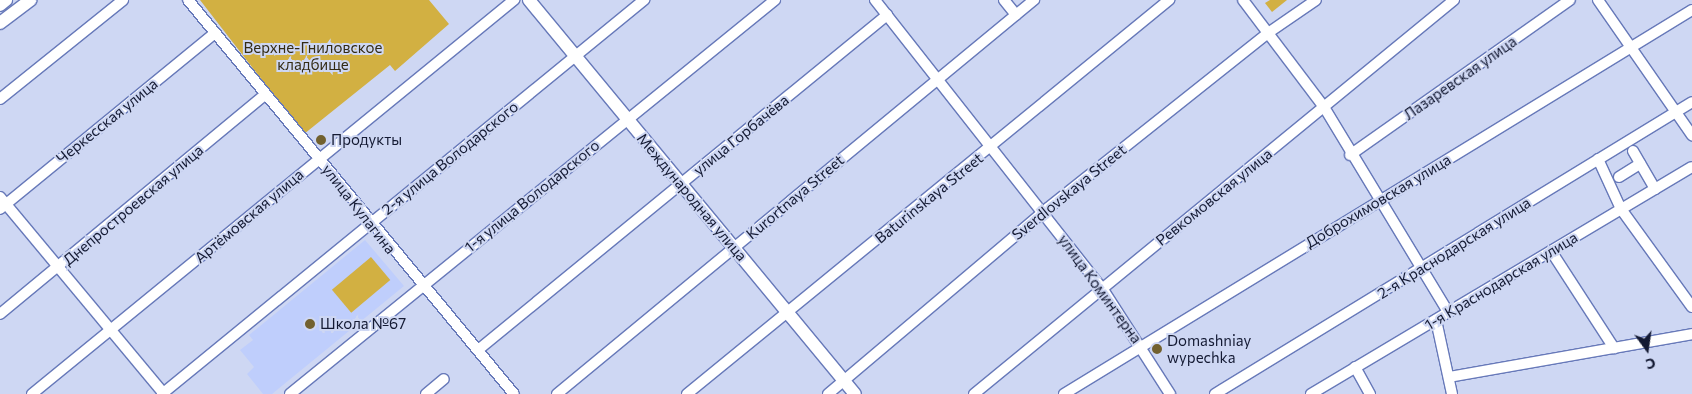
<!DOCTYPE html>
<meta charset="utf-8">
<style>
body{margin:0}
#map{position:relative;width:1692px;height:394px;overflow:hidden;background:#ced7f3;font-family:Commissioner,sans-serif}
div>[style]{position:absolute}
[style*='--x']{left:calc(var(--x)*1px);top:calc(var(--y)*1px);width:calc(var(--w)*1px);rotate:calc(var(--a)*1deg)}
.built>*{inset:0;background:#bfcefc}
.green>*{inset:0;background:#d2b042;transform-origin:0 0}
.roads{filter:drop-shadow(1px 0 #6779b9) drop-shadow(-1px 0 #6779b9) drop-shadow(0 1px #6779b9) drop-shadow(0 -1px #6779b9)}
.minor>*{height:10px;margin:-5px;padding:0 5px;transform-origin:5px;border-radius:5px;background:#fff}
.major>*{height:12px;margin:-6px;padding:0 6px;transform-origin:6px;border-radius:6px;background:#fff}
.dots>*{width:14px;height:14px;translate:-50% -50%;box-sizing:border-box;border:2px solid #ced7f3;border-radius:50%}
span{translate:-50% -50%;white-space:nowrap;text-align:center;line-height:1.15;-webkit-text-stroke:4px #ced7f3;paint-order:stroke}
.park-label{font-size:15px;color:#332b14}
.street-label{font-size:15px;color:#141a33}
.poi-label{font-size:15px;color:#141a33}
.left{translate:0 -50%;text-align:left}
.north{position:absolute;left:1622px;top:324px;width:50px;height:50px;-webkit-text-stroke:4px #ced7f3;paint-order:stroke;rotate:166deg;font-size:14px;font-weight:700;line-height:20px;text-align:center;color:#141a33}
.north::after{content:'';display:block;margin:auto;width:18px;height:22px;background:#141a33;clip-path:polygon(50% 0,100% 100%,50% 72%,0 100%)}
</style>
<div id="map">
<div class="built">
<div style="clip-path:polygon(365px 240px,404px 286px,272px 394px,263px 394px,247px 374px,254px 367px,240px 350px,253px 340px,249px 335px)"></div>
</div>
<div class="green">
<div style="clip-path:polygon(200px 0,429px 0,449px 24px,395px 71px,390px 65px,304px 134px)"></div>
<div style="clip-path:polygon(1270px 0,1287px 0,1272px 12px,1265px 3px)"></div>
<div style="left:371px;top:257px;width:30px;height:51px;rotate:50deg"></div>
</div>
<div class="roads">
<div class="minor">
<div style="--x:188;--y:0;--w:511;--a:50.4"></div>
<div style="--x:875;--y:0;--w:367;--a:51.8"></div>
<div style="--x:1102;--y:288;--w:126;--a:57.3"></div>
<div style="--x:1004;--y:0;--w:19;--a:51"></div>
<div style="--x:1243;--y:0;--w:134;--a:52.9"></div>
<div style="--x:1324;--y:107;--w:240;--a:58.8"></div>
<div style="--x:1598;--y:0;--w:165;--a:55.2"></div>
<div style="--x:0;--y:99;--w:158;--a:-38.8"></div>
<div style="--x:1633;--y:151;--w:44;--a:59.9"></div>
<div style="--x:1350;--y:155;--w:269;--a:-35.2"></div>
<div style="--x:1598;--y:159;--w:55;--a:65.3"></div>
<div style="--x:1621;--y:209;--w:121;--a:54.1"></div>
<div style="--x:1619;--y:177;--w:25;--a:-32"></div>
<div style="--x:0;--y:197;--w:256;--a:50.2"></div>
<div style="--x:0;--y:209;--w:276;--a:-39.3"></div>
<div style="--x:1551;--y:251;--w:116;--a:57"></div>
<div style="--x:0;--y:314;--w:344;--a:-39.6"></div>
<div style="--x:1436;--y:320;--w:76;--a:77.8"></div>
<div style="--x:478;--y:350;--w:529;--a:-39.32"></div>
<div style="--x:1355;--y:367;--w:31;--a:61"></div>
<div style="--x:1449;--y:377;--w:247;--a:-10"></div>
<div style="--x:32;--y:394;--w:623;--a:-39.26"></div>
<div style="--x:162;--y:394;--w:623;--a:-39.26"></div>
<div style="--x:290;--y:394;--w:625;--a:-39.09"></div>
<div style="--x:426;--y:394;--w:23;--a:-40"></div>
<div style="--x:557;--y:394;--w:619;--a:-39.56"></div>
<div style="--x:687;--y:394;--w:623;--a:-39.26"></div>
<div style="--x:828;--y:394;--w:288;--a:-40.2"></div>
<div style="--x:1048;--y:208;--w:281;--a:-38.5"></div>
<div style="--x:1268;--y:33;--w:58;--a:-34.5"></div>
<div style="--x:974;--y:394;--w:621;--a:-39.38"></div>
<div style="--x:1064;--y:394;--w:736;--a:-31.44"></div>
<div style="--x:1215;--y:394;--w:559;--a:-31.47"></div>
<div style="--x:1311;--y:394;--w:443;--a:-30.8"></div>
</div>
<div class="major">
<div style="--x:529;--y:0;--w:511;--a:50.4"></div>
<div style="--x:0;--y:5;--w:8;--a:-40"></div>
<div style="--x:0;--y:23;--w:38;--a:-37"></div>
</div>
</div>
<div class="dots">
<div style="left:321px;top:140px;background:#72612f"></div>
<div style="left:310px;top:324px;background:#72612f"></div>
<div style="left:1157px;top:349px;background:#72612f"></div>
</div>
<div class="park-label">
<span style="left:313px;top:56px">Верхне-Гниловское<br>кладбище</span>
</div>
<div class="street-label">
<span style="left:1460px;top:78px;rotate:-35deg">Лазаревская улица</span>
<span style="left:107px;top:121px;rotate:-39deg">Черкесская улица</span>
<span style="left:741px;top:135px;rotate:-39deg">улица Горбачёва</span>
<span style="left:450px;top:158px;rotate:-39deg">2-я улица Володарского</span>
<span style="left:1069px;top:192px;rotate:-39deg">Sverdlovskaya Street</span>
<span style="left:532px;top:196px;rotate:-39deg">1-я улица Володарского</span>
<span style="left:692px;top:197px;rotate:50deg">Международная улица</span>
<span style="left:795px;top:197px;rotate:-40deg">Kurortnaya Street</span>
<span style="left:1214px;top:197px;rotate:-39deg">Ревкомовская улица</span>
<span style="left:929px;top:198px;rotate:-39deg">Baturinskaya Street</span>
<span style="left:1378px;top:201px;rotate:-31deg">Доброхимовская улица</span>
<span style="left:133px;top:205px;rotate:-40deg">Днепростроевская улица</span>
<span style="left:359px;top:209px;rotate:52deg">улица Кулагина</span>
<span style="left:249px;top:216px;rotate:-40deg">Артёмовская улица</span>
<span style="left:1454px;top:248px;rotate:-32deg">2-я Краснодарская улица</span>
<span style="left:1501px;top:281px;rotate:-31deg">1-я Краснодарская улица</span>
<span style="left:1100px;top:289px;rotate:54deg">улица Коминтерна</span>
</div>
<div class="poi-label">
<span class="left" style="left:331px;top:140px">Продукты</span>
<span class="left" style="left:320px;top:324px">Школа №67</span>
<span class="left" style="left:1167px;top:349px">Domashniay<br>wypechka</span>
</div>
<div class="north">С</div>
</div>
